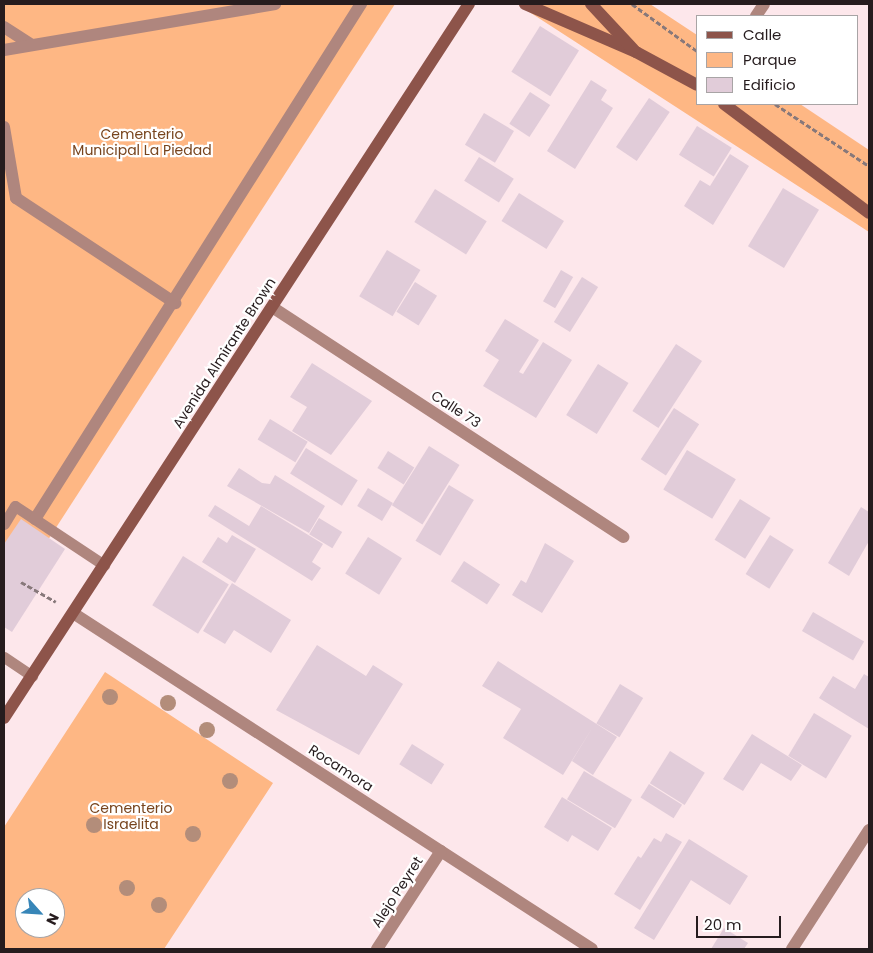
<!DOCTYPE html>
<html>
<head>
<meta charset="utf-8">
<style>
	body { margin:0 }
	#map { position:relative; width:873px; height:953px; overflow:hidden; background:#fde7eb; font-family:Poppins,sans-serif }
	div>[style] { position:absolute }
	.green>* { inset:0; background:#feb784 }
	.building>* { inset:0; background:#e1ccd9; transform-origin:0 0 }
	.path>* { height:3px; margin-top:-1.5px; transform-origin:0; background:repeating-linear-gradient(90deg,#87787a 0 5px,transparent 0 7.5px) }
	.lane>* { height:11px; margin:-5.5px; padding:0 5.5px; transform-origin:5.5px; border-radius:5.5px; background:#af867e }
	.street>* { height:12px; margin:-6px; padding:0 6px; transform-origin:6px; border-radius:6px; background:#af867e }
	.secondary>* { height:12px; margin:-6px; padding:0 6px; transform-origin:6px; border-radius:6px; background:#8d544a }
	.trees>* { width:16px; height:16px; margin:-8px; border-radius:50%; background:#b38d7a }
	span { translate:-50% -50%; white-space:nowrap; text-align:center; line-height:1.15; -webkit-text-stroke:4.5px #fff; paint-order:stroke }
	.park-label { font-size:14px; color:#77441d }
	.street-label { font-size:14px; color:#261c1e }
	.frame { position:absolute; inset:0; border:5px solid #261c1e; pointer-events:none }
	.legend { position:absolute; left:696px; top:15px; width:162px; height:90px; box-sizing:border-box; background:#fff; border:1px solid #a8a4a5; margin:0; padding:6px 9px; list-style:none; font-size:15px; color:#261c1e }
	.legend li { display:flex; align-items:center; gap:10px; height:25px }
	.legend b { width:25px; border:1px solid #a8a4a5 }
	.north { position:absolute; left:15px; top:888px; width:50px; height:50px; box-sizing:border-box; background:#fff; border:1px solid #a8a4a5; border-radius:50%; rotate:116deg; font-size:14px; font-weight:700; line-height:20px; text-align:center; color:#261c1e }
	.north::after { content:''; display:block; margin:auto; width:18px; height:22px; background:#3786b8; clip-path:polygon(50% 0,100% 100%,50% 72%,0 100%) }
	.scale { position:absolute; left:696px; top:916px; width:85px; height:22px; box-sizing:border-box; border:2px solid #261c1e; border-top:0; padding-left:6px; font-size:15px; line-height:18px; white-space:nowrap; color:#261c1e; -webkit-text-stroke:4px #fff; paint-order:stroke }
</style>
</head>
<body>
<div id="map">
	<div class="green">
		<i style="clip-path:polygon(4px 4px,395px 4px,4px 608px)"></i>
		<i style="clip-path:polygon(517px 4px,650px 4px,697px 35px,697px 104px,800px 104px,869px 150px,869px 232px)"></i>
		<i style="clip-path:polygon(evenodd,105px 672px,273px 783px,164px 949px,4px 949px,4px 827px,105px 672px,25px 898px,55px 898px,55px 928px,25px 928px,25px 898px)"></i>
	</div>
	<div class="building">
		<i style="left:540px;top:26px;width:46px;height:54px;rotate:32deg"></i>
		<i style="clip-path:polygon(591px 80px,607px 90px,601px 100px,613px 108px,575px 169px,547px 151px)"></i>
		<i style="left:530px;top:92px;width:24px;height:38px;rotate:33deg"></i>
		<i style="left:649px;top:98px;width:25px;height:59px;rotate:34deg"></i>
		<i style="left:484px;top:113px;width:35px;height:37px;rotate:31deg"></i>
		<i style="left:697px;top:126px;width:41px;height:34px;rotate:32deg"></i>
		<i style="clip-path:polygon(730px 154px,749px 166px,713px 225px,684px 206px,700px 180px,710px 186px)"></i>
		<i style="left:479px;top:157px;width:41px;height:28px;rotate:32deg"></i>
		<i style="left:783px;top:188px;width:42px;height:68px;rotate:31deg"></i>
		<i style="left:435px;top:189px;width:61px;height:39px;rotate:32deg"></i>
		<i style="left:519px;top:193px;width:53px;height:33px;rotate:32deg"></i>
		<i style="left:387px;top:250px;width:39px;height:54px;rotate:31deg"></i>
		<i style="left:561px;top:270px;width:14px;height:36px;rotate:30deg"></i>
		<i style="left:582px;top:277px;width:19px;height:53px;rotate:32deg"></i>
		<i style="left:415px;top:282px;width:26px;height:35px;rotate:32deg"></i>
		<i style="clip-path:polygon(505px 319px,539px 340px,519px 372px,523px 374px,543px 342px,572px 360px,536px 418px,483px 386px,499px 360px,485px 351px)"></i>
		<i style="left:676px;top:344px;width:31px;height:80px;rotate:33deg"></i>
		<i style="clip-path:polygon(312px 363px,372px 401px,331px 455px,292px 431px,307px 407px,290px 397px)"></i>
		<i style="left:598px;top:364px;width:36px;height:60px;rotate:32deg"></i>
		<i style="left:674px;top:408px;width:30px;height:61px;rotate:33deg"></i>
		<i style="left:270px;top:419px;width:44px;height:24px;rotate:31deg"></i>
		<i style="left:429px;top:446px;width:36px;height:70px;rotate:32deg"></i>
		<i style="left:306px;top:448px;width:61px;height:30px;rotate:32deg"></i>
		<i style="left:687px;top:450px;width:57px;height:46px;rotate:31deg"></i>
		<i style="left:388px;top:451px;width:31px;height:20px;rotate:32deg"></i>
		<i style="clip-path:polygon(239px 468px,262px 483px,270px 484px,275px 475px,325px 506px,309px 533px,227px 486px)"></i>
		<i style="left:449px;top:485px;width:29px;height:65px;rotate:31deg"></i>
		<i style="left:368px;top:488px;width:29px;height:21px;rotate:31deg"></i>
		<i style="left:740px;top:499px;width:36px;height:48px;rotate:32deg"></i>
		<i style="clip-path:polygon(215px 505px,249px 526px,261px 506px,323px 544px,312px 562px,321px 568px,312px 581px,208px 516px)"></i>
		<i style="clip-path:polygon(861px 507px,869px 512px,869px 541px,849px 576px,828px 563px)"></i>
		<i style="left:319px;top:518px;width:27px;height:19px;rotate:31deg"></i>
		<i style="clip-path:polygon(21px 519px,65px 549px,12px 632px,4px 627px,4px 544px)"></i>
		<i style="clip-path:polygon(232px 535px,256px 549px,235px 583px,202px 562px,218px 537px,227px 543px)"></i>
		<i style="left:770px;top:535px;width:28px;height:46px;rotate:32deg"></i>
		<i style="left:368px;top:537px;width:40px;height:43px;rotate:32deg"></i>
		<i style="clip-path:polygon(545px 543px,574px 561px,542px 613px,512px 595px,521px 580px,526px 583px)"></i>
		<i style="left:183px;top:556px;width:54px;height:58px;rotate:32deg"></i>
		<i style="left:464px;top:561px;width:43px;height:24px;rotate:33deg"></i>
		<i style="clip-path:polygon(232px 583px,291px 620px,271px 653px,234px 630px,225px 644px,203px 631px)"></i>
		<i style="left:813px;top:612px;width:59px;height:22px;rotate:30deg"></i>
		<i style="clip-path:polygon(317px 645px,366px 676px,373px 665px,403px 684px,359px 755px,276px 710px)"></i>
		<i style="clip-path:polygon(498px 661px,617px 737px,593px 775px,572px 761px,594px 725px,563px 775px,503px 738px,521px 709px,482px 686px)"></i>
		<i style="clip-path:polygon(864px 674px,869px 677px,869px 729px,819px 698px,833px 676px,855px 689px)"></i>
		<i style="left:620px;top:684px;width:27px;height:46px;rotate:31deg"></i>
		<i style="left:814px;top:713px;width:44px;height:50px;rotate:31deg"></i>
		<i style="clip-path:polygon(752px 734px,802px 765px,791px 781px,761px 763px,743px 791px,723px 779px)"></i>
		<i style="left:412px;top:744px;width:38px;height:24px;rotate:32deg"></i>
		<i style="left:670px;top:751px;width:41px;height:38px;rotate:32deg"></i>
		<i style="left:584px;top:771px;width:56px;height:33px;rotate:31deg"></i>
		<i style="left:649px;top:784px;width:39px;height:16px;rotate:32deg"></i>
		<i style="clip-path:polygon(562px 797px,612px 828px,598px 851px,572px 835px,568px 842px,544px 827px)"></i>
		<i style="clip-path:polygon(666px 833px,682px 842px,640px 910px,614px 894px,638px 856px,641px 858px,654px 838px,661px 842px)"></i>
		<i style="clip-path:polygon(689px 839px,748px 876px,730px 905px,691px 880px,654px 940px,634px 928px)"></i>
		<i style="clip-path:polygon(724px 928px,748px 943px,744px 949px,711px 949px)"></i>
	</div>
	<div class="path">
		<i style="left:632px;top:4px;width:80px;rotate:35.9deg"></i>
		<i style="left:775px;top:104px;width:113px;rotate:33.4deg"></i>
		<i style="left:21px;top:582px;width:40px;rotate:29.7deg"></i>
	</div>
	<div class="lane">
		<i style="left:4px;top:524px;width:21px;rotate:-59deg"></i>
		<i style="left:15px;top:506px;width:107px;rotate:33.5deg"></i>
		<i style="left:4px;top:657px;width:34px;rotate:34deg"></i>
	</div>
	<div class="street">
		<i style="left:756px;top:16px;width:14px;rotate:-56deg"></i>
		<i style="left:4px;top:27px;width:31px;rotate:33deg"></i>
		<i style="left:4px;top:50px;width:275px;rotate:-9.6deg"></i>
		<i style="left:4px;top:127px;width:72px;rotate:80.4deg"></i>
		<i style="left:16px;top:198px;width:191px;rotate:33.4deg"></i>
		<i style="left:272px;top:307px;width:420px;rotate:33.2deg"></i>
		<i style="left:35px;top:519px;width:610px;rotate:-57.67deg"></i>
		<i style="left:73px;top:613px;width:618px;rotate:32.92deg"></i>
		<i style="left:377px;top:949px;width:117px;rotate:-56.9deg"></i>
		<i style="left:792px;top:949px;width:142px;rotate:-57.1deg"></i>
	</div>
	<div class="secondary">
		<i style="left:525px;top:4px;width:121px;rotate:23.4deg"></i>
		<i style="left:636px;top:52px;width:69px;rotate:28.4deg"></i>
		<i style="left:591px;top:4px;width:62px;rotate:47deg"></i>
		<i style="left:724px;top:104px;width:181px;rotate:36.9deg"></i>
		<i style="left:4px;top:718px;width:852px;rotate:-56.93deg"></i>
	</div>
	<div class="trees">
		<i style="left:110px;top:697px"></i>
		<i style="left:168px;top:703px"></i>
		<i style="left:207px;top:730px"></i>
		<i style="left:230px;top:781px"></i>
		<i style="left:94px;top:825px"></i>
		<i style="left:193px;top:834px"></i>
		<i style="left:127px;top:888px"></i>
		<i style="left:159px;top:905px"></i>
	</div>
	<div class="park-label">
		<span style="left:142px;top:142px">Cementerio<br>Municipal La Piedad</span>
		<span style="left:131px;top:816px">Cementerio<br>Israelita</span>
	</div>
	<div class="street-label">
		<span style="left:224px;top:353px;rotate:-57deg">Avenida Almirante Brown</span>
		<span style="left:456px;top:409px;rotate:33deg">Calle 73</span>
		<span style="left:341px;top:768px;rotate:33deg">Rocamora</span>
		<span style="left:397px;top:892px;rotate:-57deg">Alejo Peyret</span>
	</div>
	<div class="frame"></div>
	<ul class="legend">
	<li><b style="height:6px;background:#8d544a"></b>Calle</li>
	<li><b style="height:14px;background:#feb784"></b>Parque</li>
	<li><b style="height:14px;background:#e1ccd9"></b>Edificio</li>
	</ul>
	<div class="north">N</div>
	<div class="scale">20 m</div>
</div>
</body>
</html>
